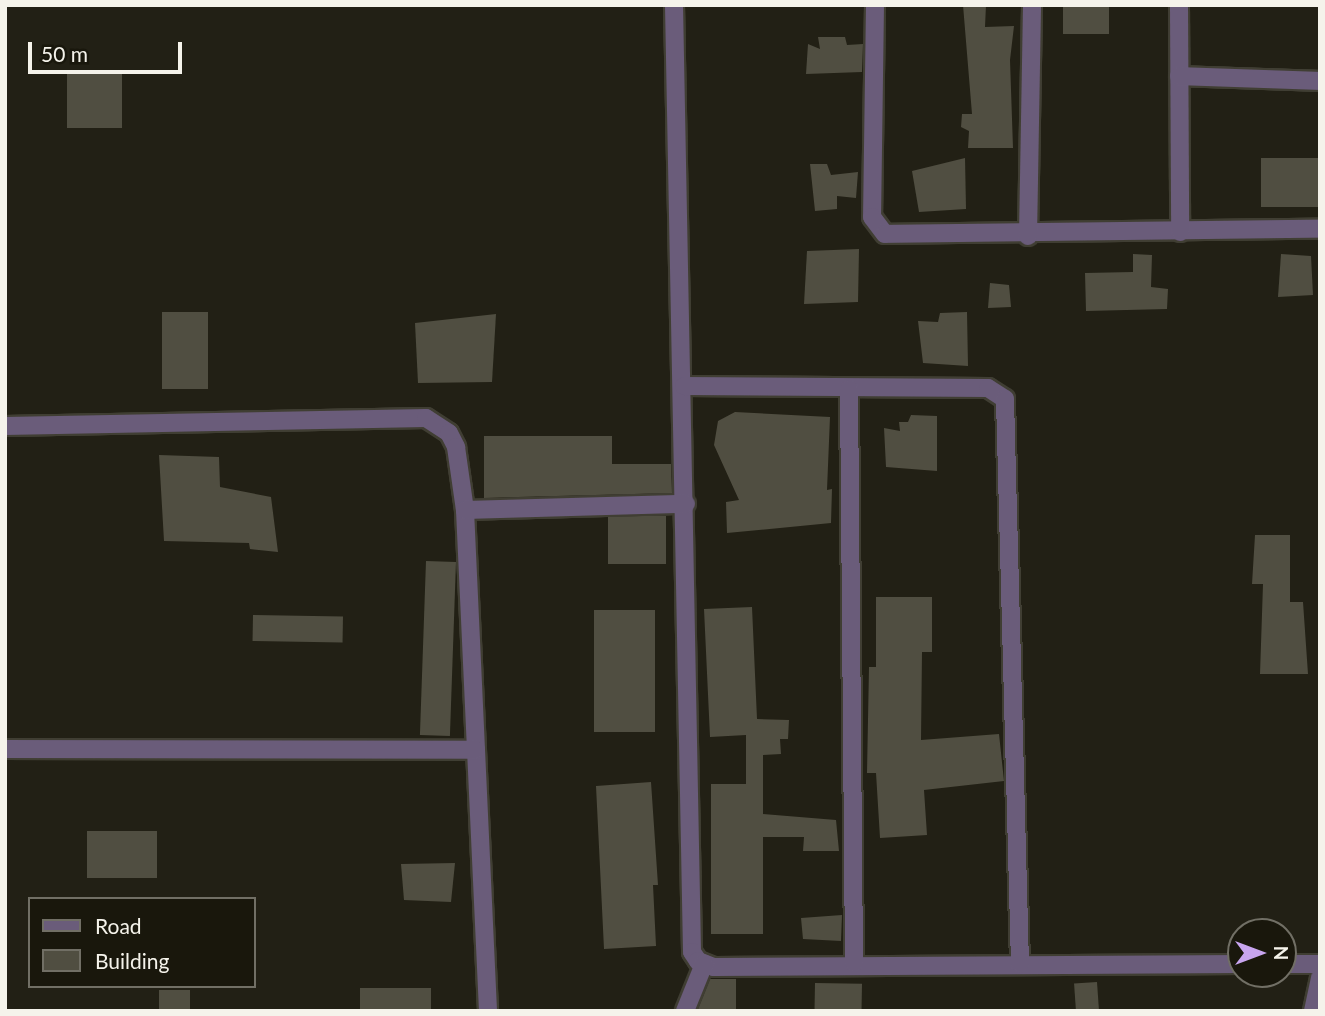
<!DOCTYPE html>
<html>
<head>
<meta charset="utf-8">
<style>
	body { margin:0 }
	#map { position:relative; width:1325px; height:1016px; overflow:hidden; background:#222015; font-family:Lato,sans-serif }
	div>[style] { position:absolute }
	.building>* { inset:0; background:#504e41; transform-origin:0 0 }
	.roads { filter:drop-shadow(2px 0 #403e33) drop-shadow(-2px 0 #403e33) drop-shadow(0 2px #403e33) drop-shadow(0 -2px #403e33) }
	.minor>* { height:18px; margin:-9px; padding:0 9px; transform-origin:9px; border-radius:9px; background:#6a5c7a }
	span { translate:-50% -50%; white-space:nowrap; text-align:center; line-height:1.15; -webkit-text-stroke:7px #19170c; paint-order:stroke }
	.frame { position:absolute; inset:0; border:7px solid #f5f3eb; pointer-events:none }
	.legend { position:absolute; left:28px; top:897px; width:228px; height:91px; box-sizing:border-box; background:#19170c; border:2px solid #716f65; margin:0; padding:9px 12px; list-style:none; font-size:21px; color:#f5f3eb }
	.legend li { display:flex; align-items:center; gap:14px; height:35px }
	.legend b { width:35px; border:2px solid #716f65 }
	.north { position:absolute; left:1227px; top:918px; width:70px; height:70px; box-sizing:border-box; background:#19170c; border:2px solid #716f65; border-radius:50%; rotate:90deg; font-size:19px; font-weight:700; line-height:28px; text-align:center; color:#f5f3eb }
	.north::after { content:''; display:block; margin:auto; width:24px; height:32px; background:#c8a5ef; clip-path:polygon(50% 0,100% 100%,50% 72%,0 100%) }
	.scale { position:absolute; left:28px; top:42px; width:154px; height:32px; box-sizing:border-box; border:4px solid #f5f3eb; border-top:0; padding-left:9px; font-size:21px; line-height:24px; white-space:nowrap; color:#f5f3eb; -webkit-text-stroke:5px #19170c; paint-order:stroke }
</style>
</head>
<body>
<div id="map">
	<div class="building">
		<i style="clip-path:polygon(963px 5px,986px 5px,985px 27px,1014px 26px,1010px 60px,1013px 148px,968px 148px,969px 131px,961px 127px,962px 114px,972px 114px)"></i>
		<i style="left:1063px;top:5px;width:46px;height:29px"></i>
		<i style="clip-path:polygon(818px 37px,845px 37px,847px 45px,863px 44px,862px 72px,806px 74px,808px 44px,820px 49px)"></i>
		<i style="left:67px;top:74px;width:55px;height:54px"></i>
		<i style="clip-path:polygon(965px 158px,966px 209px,919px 212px,912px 171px)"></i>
		<i style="left:1320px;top:158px;width:49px;height:59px;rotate:90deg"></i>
		<i style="clip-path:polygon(810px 164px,827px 164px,831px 175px,858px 172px,856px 198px,837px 196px,837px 209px,815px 211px)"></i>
		<i style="clip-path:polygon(859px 249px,858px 302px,804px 304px,807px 251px)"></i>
		<i style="clip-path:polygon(1133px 254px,1152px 255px,1151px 287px,1168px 289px,1167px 309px,1086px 311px,1085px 273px,1133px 272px)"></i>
		<i style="clip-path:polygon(1281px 254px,1311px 256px,1313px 295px,1278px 297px)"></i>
		<i style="clip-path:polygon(990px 283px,1009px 285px,1011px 307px,988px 308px)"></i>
		<i style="left:162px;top:312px;width:46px;height:77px"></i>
		<i style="clip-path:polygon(967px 312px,968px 366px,923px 363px,918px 321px,938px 322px,940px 313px)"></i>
		<i style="clip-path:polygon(496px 314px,492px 382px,418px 383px,415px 323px)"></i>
		<i style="clip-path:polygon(735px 412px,830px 417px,827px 490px,832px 489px,831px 523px,727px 533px,726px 502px,739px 500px,714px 445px,718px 421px)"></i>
		<i style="clip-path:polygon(911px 415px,937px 416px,937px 471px,886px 467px,884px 428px,900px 431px,899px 422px,908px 422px)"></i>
		<i style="clip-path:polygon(484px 436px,612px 436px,612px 464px,671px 464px,672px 493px,484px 498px)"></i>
		<i style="clip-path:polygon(159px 455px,219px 457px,220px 487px,271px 497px,278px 552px,250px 549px,249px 543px,164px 541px)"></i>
		<i style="left:666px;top:516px;width:48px;height:58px;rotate:90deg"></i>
		<i style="clip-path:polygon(1255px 535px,1290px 535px,1290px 602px,1303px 602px,1308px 674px,1260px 674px,1263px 584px,1252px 584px)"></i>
		<i style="left:426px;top:561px;width:30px;height:174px;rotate:2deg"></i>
		<i style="clip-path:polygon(876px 597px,932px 597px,932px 652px,922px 652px,921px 740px,999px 734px,1004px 781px,924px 790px,927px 835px,880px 838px,876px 773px,867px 773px,869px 667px,876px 667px)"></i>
		<i style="clip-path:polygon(752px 607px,757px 719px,789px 720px,788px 739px,780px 739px,781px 754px,763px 755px,763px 814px,836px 820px,839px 851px,803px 851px,804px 837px,763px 837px,763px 934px,711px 934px,711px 784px,746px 784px,746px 735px,710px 737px,704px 609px)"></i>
		<i style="left:594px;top:610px;width:61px;height:122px"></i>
		<i style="left:253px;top:615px;width:90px;height:26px;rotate:1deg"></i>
		<i style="clip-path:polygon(651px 782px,658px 885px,653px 885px,656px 946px,604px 949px,596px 786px)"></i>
		<i style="left:87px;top:831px;width:70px;height:47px"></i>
		<i style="clip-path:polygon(455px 863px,451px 902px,404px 900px,401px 864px)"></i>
		<i style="clip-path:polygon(842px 915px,841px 941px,803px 939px,801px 918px)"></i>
		<i style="clip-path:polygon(710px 979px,736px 979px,736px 1009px,698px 1009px)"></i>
		<i style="left:1097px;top:982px;width:29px;height:23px;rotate:86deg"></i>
		<i style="left:815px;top:983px;width:47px;height:28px;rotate:1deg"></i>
		<i style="left:360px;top:988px;width:71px;height:23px"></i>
		<i style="left:159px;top:990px;width:31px;height:21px"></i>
	</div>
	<div class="roads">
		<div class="minor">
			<i style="left:674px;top:5px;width:947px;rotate:88.91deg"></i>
			<i style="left:692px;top:952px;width:11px;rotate:56deg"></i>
			<i style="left:698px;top:961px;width:17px;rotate:21deg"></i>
			<i style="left:714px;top:967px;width:527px;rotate:-0.33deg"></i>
			<i style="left:875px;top:5px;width:212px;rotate:90.8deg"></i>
			<i style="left:872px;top:217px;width:21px;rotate:53deg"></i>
			<i style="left:885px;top:234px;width:435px;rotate:-0.7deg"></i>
			<i style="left:1179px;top:5px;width:227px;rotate:89.7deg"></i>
			<i style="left:1179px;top:76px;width:141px;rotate:2deg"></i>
			<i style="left:1028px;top:236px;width:231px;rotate:-89deg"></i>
			<i style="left:684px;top:386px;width:304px;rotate:0.4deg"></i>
			<i style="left:988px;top:388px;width:20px;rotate:33deg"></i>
			<i style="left:1005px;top:399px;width:565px;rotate:88.48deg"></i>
			<i style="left:849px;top:389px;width:574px;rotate:89.5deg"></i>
			<i style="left:5px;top:426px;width:421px;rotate:-1.1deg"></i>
			<i style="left:426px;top:418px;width:27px;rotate:33deg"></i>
			<i style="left:449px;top:433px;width:16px;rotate:63deg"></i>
			<i style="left:456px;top:447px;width:64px;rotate:81.9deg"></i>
			<i style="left:465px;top:510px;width:502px;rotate:87.37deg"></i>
			<i style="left:465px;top:510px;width:221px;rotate:-1.6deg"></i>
			<i style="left:5px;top:749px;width:471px;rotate:0.1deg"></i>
			<i style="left:1283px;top:964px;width:37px"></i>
			<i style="left:685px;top:1011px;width:51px;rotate:-68deg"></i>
			<i style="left:1313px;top:1011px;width:35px;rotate:-78deg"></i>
		</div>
	</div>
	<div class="frame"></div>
	<ul class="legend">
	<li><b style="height:9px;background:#6a5c7a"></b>Road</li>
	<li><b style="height:19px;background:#504e41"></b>Building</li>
	</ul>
	<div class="north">N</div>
	<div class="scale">50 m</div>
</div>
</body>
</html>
